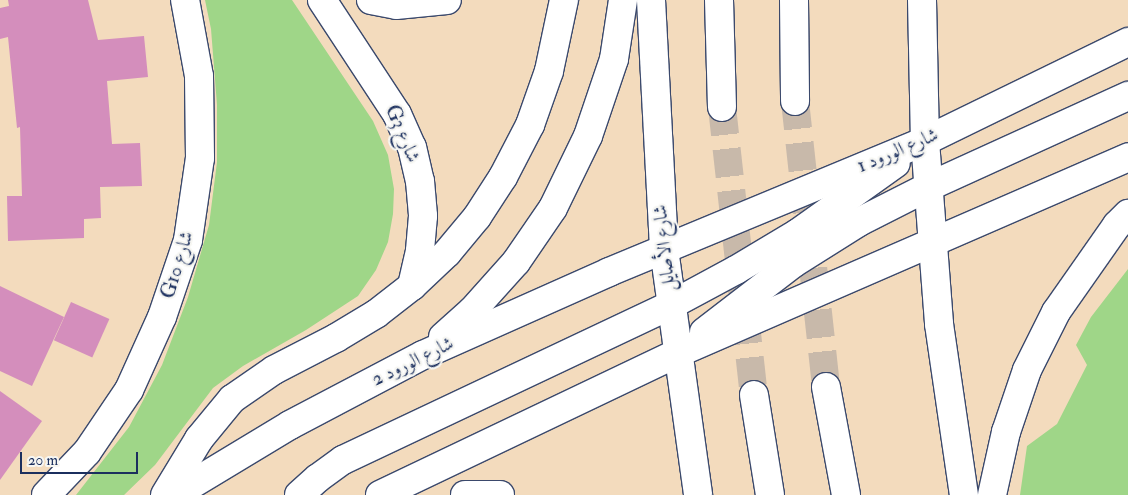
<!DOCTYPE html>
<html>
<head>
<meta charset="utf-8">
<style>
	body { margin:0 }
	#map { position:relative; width:1128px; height:495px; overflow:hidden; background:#f3dbbd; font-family:"IM FELL Double Pica",Amiri,serif }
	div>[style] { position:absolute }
	.green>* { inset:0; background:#9fd688 }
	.building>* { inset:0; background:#d48ebc; transform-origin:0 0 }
	.secondary-tunnel>* { height:28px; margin-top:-14px; transform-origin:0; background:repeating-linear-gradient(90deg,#c8b9aa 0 28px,transparent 0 42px) }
	.roads { filter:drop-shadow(1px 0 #3b496c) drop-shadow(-1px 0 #3b496c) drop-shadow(0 1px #3b496c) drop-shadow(0 -1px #3b496c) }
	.street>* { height:28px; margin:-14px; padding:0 14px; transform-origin:14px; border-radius:14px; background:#fff }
	.secondary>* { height:28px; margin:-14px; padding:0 14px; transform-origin:14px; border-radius:14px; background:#fff }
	span { translate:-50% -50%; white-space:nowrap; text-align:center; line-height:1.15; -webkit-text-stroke:4.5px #f6f6f2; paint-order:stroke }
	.street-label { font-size:19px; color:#1b2f5e }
	.scale { position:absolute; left:20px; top:452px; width:118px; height:22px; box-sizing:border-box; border:2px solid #1b2f5e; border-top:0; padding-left:6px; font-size:15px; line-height:18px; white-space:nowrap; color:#1b2f5e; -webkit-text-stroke:4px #f6f6f2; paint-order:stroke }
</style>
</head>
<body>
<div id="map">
	<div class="green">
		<i style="clip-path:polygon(205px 0,292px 0,373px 121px,388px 155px,394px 189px,393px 214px,388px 242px,376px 270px,358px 296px,306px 330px,243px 366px,213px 388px,155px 465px,124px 495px,76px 495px,129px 427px,162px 365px,188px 297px,209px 225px,217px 162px,217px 105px,211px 29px)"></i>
		<i style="clip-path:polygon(1128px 269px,1128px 495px,1020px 495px,1027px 446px,1057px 424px,1087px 365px,1076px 345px,1091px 317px)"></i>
	</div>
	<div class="building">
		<i style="clip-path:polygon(8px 0,88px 0,98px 40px,144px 36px,148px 77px,107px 81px,112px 144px,140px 143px,142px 186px,100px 187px,101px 218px,84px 219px,84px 238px,8px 241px,7px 196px,22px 196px,20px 127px,17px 128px,8px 37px,0 39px,0 8px,9px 6px)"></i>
		<i style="clip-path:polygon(0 286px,64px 317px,32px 386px,0 371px)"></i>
		<i style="left:71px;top:302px;width:42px;height:42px;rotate:24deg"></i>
		<i style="clip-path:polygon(0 391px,42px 421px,0 480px)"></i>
	</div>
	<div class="secondary-tunnel">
		<i style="left:795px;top:101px;width:288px;rotate:83.8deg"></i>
		<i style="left:722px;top:107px;width:290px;rotate:83.7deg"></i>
	</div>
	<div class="roads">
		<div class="street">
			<i style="left:46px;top:495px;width:59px;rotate:-46.4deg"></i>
			<i style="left:87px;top:452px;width:75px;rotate:-55.9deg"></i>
			<i style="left:129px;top:390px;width:80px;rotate:-65.7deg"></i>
			<i style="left:162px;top:317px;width:81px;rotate:-71.3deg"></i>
			<i style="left:188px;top:240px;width:83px;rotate:-81.7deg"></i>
			<i style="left:200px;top:158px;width:82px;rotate:-90.7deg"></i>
			<i style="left:199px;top:76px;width:77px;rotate:-100.4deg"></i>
		</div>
		<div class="secondary">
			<i style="left:322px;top:0;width:136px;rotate:56.7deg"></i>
			<i style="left:397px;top:114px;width:36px;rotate:66deg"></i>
			<i style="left:412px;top:147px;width:35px;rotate:77deg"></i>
			<i style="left:420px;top:181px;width:35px;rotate:85deg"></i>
			<i style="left:423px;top:216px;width:35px;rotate:95deg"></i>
			<i style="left:420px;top:251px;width:36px;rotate:103deg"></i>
			<i style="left:371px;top:0;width:25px;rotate:11deg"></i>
			<i style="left:396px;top:5px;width:51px;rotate:-5.6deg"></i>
			<i style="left:651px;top:0;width:249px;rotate:87deg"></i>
			<i style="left:664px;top:249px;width:248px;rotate:82.1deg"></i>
			<i style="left:719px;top:0;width:107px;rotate:88.4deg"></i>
			<i style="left:794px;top:0;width:101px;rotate:89.4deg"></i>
			<i style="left:922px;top:0;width:141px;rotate:88.8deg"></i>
			<i style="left:925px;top:141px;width:184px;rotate:85.6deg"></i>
			<i style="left:939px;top:324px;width:173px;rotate:81.7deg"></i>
			<i style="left:704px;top:332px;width:113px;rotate:-37.5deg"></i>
			<i style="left:794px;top:263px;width:77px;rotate:-32.2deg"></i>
			<i style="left:859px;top:222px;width:77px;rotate:-26.9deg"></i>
			<i style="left:928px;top:187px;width:220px;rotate:-24.5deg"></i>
			<i style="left:443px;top:337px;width:39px;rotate:-42deg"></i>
			<i style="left:472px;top:311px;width:66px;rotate:-48.1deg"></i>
			<i style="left:516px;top:262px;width:65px;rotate:-55.6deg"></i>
			<i style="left:553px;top:208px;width:80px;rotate:-64.1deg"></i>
			<i style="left:588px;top:136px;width:81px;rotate:-71.3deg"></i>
			<i style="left:614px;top:59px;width:60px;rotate:-81.3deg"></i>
			<i style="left:826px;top:387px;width:110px;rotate:79.5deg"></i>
			<i style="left:754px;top:395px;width:101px;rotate:80.9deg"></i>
			<i style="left:165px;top:495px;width:66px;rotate:-58.7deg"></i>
			<i style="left:199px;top:439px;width:52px;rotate:-50.5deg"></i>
			<i style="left:232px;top:399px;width:51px;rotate:-34.6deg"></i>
			<i style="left:274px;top:370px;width:70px;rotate:-27.3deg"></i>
			<i style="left:336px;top:338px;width:47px;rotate:-31deg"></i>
			<i style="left:376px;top:314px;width:46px;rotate:-37.9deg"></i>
			<i style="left:412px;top:286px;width:48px;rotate:-43.3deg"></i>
			<i style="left:447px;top:253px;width:47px;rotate:-50.2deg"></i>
			<i style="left:477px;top:217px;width:48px;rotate:-57deg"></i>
			<i style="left:503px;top:177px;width:59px;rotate:-62.6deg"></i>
			<i style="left:530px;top:125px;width:57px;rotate:-70.6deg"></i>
			<i style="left:549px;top:71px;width:73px;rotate:-78.1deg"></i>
			<i style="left:174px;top:495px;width:135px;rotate:-31.1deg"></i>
			<i style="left:290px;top:425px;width:150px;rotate:-27.8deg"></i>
			<i style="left:423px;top:355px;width:204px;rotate:-24deg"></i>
			<i style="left:609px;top:272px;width:342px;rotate:-22.5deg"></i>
			<i style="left:925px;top:141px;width:226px;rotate:-26deg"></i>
			<i style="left:299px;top:495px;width:25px;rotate:-42deg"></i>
			<i style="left:318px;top:478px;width:31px;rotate:-36deg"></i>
			<i style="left:343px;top:460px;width:363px;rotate:-25.3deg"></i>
			<i style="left:671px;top:305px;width:74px;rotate:-28.3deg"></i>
			<i style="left:736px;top:270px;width:72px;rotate:-30.8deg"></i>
			<i style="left:798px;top:233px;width:120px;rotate:-35.5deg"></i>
			<i style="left:380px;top:495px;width:330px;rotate:-25.5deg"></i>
			<i style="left:678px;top:353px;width:491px;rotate:-23.5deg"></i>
			<i style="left:465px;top:495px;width:35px"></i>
			<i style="left:992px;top:495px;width:65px;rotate:-77.5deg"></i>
			<i style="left:1006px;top:432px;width:65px;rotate:-71.3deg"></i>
			<i style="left:1027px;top:370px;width:65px;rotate:-63.4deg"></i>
			<i style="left:1056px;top:312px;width:106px;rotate:-55deg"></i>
			<i style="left:1117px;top:225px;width:16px;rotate:-45deg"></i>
		</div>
	</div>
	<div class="street-label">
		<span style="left:402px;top:134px;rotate:67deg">G3 شارع</span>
		<span style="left:898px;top:151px;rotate:-23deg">شارع الورود 1</span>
		<span style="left:665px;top:248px;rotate:-96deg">شارع الأصايل</span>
		<span style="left:178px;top:265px;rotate:-73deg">G10 شارع</span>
		<span style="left:413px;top:362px;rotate:-26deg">شارع الورود 2</span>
	</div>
	<div class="scale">20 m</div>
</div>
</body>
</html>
